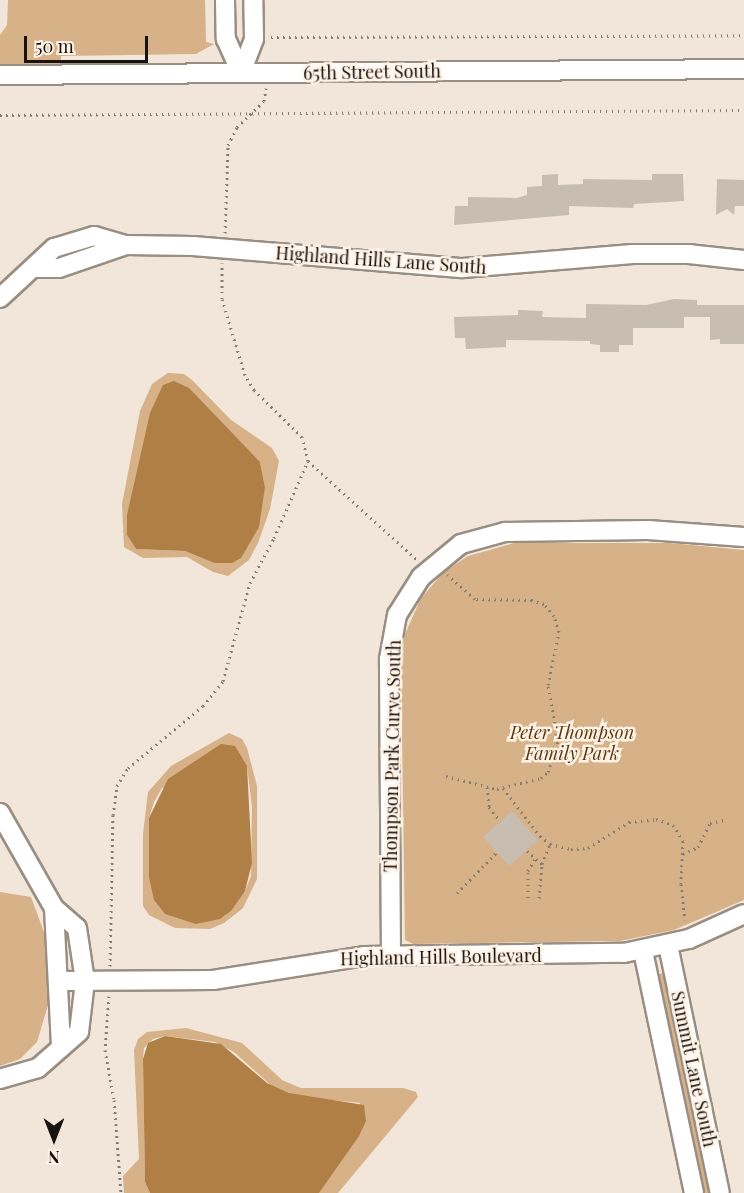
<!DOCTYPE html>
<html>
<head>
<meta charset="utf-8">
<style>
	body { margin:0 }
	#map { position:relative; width:744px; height:1193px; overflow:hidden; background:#f1e6d9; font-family:"Playfair Display",serif }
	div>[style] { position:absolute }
	.green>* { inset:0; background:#d7b187; transform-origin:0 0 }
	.water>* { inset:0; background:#b07f46 }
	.building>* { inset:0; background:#c8bdb1; transform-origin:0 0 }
	.path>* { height:3px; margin-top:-1.5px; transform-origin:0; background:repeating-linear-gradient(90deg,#837c73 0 1.5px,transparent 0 6px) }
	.roads { filter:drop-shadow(2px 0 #988e82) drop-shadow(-2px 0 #988e82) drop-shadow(0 2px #988e82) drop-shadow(0 -2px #988e82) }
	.minor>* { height:18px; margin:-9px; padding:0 9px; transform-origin:9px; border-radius:9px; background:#fff }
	span { translate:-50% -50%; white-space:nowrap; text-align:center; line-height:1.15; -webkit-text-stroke:5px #fff3e7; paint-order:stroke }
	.street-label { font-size:18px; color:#16120e }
	.park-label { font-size:18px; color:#5d3a0d; font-style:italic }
	.north { position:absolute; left:24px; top:1109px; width:60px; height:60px; -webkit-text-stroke:4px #fff3e7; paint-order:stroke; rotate:180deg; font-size:16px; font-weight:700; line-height:24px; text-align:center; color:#16120e }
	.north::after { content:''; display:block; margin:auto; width:21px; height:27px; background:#16120e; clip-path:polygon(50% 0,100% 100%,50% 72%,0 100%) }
	.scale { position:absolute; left:24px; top:36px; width:124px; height:27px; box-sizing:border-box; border:3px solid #16120e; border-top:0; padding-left:8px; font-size:18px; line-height:21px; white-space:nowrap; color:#16120e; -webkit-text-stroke:4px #fff3e7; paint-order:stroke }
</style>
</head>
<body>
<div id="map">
	<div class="green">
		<i style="clip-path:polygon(8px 0,205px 0,206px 42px,214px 44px,196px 54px,61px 56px,61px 65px,0 65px,0 35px,7px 25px)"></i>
		<i style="clip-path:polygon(evenodd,168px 373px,184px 374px,193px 381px,231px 420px,272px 448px,279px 461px,270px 509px,258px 543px,249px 560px,228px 576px,213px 572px,187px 557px,143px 558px,124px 547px,122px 504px,140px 411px,152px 384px,168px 373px,218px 420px,260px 462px,265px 487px,214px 563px,185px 551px,136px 549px,127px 535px,127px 515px,218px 420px)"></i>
		<i style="clip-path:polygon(514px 543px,670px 543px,744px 550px,744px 900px,674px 930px,620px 941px,413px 944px,405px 940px,401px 658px,405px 634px,421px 598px,444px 572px,468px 556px)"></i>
		<i style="clip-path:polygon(evenodd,229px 733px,242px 739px,247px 748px,257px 786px,257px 879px,243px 908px,224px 923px,210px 929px,175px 928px,149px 915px,143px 906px,143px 834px,148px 792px,171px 766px,229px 733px,247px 766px,252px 807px,251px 876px,245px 891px,225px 916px,196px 924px,149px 877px,149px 818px,154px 802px,162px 788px,247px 766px)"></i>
		<i style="clip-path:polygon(0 892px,31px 897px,48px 943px,51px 995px,37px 1042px,20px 1059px,0 1066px)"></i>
		<i style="left:665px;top:973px;width:225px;height:9px;rotate:78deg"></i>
		<i style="clip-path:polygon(186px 1028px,242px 1043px,282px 1080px,301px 1088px,403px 1088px,416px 1092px,418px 1097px,338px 1193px,319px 1193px,360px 1103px,302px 1097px,274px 1088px,234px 1052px,215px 1042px,165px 1036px,153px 1039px,144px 1048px,143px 1058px,145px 1182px,150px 1193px,124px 1193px,123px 1176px,139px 1159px,134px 1050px,138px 1039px,147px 1032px)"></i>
	</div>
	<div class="water">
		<i style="clip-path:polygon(174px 381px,189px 388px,260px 462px,265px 487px,259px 527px,241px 558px,232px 563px,214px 563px,185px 551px,136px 549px,127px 535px,127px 515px,150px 413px,163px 385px)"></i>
		<i style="clip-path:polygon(221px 744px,235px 746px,247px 766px,252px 863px,245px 891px,231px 911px,220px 919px,196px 924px,165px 914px,154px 900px,149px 877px,149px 818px,168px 779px)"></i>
		<i style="clip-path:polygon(165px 1036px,221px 1044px,267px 1083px,289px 1093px,364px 1105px,366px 1121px,359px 1136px,319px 1193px,150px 1193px,145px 1182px,143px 1059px,148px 1043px)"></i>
	</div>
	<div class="building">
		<i style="clip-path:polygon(558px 174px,558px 185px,583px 184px,583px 179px,652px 180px,652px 174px,683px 174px,684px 201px,634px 204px,633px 208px,569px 206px,569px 215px,454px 225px,455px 206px,468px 206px,468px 197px,517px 198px,527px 195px,527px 187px,542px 186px,542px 175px)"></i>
		<i style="clip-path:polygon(717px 179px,744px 180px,744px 206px,735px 206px,734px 215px,727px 209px,716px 215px)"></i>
		<i style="clip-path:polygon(674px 299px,697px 300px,697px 305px,744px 305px,744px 344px,720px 344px,720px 339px,710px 340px,710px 317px,684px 317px,684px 328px,633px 328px,633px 345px,619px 345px,619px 352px,600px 352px,600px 345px,590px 344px,590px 341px,506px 340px,506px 347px,466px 349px,465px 338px,455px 338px,454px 317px,518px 315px,518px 310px,543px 311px,542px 317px,586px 318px,586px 304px,646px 305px)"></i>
		<i style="left:512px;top:811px;width:39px;height:39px;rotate:48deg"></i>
	</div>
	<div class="path">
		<i style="left:271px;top:37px;width:473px;rotate:-0.2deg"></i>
		<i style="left:0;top:115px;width:744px;rotate:-0.39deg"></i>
		<i style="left:225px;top:233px;width:88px;rotate:-88deg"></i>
		<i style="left:228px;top:145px;width:20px;rotate:-63deg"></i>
		<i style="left:237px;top:127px;width:37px;rotate:-44deg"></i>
		<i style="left:264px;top:101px;width:13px;rotate:-81deg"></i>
		<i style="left:308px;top:461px;width:147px;rotate:42.2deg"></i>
		<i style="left:535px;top:750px;width:22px;rotate:3deg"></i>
		<i style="left:446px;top:776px;width:53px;rotate:14.3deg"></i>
		<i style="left:497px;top:789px;width:45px;rotate:-14deg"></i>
		<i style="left:541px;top:778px;width:9px;rotate:-41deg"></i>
		<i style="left:548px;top:772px;width:33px;rotate:-72deg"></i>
		<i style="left:558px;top:741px;width:57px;rotate:-100.1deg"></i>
		<i style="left:548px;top:685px;width:54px;rotate:-78.3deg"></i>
		<i style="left:559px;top:632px;width:17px;rotate:-107deg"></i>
		<i style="left:554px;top:616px;width:16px;rotate:-130deg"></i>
		<i style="left:544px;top:604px;width:13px;rotate:-162deg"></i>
		<i style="left:532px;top:600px;width:57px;rotate:-179deg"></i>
		<i style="left:475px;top:599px;width:37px;rotate:-139deg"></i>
		<i style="left:487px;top:787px;width:20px;rotate:84deg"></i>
		<i style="left:489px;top:807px;width:18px;rotate:52deg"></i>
		<i style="left:503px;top:788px;width:61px;rotate:52.4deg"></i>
		<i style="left:540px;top:836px;width:13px;rotate:39deg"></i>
		<i style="left:550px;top:844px;width:22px;rotate:13deg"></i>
		<i style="left:571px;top:849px;width:17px;rotate:-3deg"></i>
		<i style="left:588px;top:848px;width:49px;rotate:-32.4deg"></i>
		<i style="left:629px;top:822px;width:27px;rotate:-6deg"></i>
		<i style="left:656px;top:819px;width:18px;rotate:19deg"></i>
		<i style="left:673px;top:825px;width:19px;rotate:58deg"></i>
		<i style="left:683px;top:841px;width:43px;rotate:92.7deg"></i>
		<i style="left:681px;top:884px;width:36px;rotate:84deg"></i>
		<i style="left:527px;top:851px;width:20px;rotate:41deg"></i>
		<i style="left:683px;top:854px;width:17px;rotate:-25deg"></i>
		<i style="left:698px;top:847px;width:27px;rotate:-63deg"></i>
		<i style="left:710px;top:823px;width:14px;rotate:-12deg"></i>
		<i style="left:457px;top:893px;width:57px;rotate:-45.7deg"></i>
		<i style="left:528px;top:898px;width:27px;rotate:-90deg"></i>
		<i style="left:528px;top:871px;width:14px;rotate:-60deg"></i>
		<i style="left:539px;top:898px;width:34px;rotate:-85deg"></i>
		<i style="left:542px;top:864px;width:22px;rotate:-68deg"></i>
		<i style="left:110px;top:966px;width:151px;rotate:-88.9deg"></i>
		<i style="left:113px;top:815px;width:29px;rotate:-82deg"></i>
		<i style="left:117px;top:786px;width:21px;rotate:-59deg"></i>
		<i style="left:128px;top:768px;width:97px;rotate:-39.6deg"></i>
		<i style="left:203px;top:706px;width:32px;rotate:-51deg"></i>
		<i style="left:223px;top:681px;width:102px;rotate:-74.6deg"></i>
		<i style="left:250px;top:583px;width:51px;rotate:-61.9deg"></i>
		<i style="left:274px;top:538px;width:84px;rotate:-66.2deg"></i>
		<i style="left:308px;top:461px;width:25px;rotate:-104deg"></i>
		<i style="left:302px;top:437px;width:67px;rotate:-135.6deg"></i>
		<i style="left:254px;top:390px;width:17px;rotate:-121deg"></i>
		<i style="left:245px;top:375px;width:79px;rotate:-106.8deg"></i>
		<i style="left:222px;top:299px;width:36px;rotate:-90deg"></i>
		<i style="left:109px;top:996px;width:54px;rotate:94.2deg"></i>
		<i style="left:105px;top:1050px;width:51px;rotate:79.8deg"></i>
		<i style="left:114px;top:1100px;width:93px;rotate:85.7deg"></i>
	</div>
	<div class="roads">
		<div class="minor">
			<i style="left:225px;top:0;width:39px;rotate:89deg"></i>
			<i style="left:226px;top:39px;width:37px;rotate:66deg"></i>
			<i style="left:241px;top:73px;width:36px;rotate:-69deg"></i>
			<i style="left:254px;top:39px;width:39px;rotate:-91deg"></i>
			<i style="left:0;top:75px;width:744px;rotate:-0.46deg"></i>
			<i style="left:35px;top:268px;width:24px"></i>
			<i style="left:59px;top:268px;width:71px;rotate:-18.9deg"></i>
			<i style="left:0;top:298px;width:74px;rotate:-42.8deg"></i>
			<i style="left:54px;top:248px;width:42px;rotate:-16.7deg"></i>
			<i style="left:94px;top:236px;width:33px;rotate:16deg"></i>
			<i style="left:126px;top:245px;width:67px;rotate:0.9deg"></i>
			<i style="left:193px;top:246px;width:271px;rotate:4.7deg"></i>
			<i style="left:463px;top:268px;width:170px;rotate:-4.7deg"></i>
			<i style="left:632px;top:254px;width:57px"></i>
			<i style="left:689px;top:254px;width:55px;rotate:6.2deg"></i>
			<i style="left:0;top:813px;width:109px;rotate:60.4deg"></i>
			<i style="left:54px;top:908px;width:30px;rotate:41deg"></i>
			<i style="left:77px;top:928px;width:54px;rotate:81.4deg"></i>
			<i style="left:85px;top:981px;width:51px;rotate:96.7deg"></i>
			<i style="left:79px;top:1032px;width:55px;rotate:138.7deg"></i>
			<i style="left:38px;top:1068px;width:40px;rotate:164deg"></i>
			<i style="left:54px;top:908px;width:140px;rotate:87.1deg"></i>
			<i style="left:668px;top:945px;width:253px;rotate:78.2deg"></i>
			<i style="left:643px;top:951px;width:247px;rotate:78.1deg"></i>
			<i style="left:391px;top:956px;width:297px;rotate:-90.4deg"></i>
			<i style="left:389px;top:659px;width:45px;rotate:-79.7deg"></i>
			<i style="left:397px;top:615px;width:45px;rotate:-57.7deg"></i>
			<i style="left:421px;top:577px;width:52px;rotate:-39.5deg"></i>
			<i style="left:461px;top:544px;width:46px;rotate:-15.3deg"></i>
			<i style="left:505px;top:532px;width:143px;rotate:-0.8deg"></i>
			<i style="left:648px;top:530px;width:96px;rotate:4.2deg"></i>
			<i style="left:60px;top:981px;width:153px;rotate:-0.4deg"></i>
			<i style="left:213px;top:980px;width:153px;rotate:-9deg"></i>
			<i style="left:364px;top:956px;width:260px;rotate:-0.7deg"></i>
			<i style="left:624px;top:953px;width:66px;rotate:-12.2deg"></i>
			<i style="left:689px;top:939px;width:60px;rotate:-24.4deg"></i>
		</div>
	</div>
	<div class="street-label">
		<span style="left:372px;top:72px;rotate:-1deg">65th Street South</span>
		<span style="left:381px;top:260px;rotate:4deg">Highland Hills Lane South</span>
		<span style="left:392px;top:756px;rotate:-89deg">Thompson Park Curve South</span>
		<span style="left:441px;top:957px;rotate:-1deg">Highland Hills Boulevard</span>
		<span style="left:694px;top:1069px;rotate:78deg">Summit Lane South</span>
	</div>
	<div class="park-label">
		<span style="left:572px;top:743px">Peter Thompson<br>Family Park</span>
	</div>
	<div class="north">N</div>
	<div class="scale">50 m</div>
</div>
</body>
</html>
